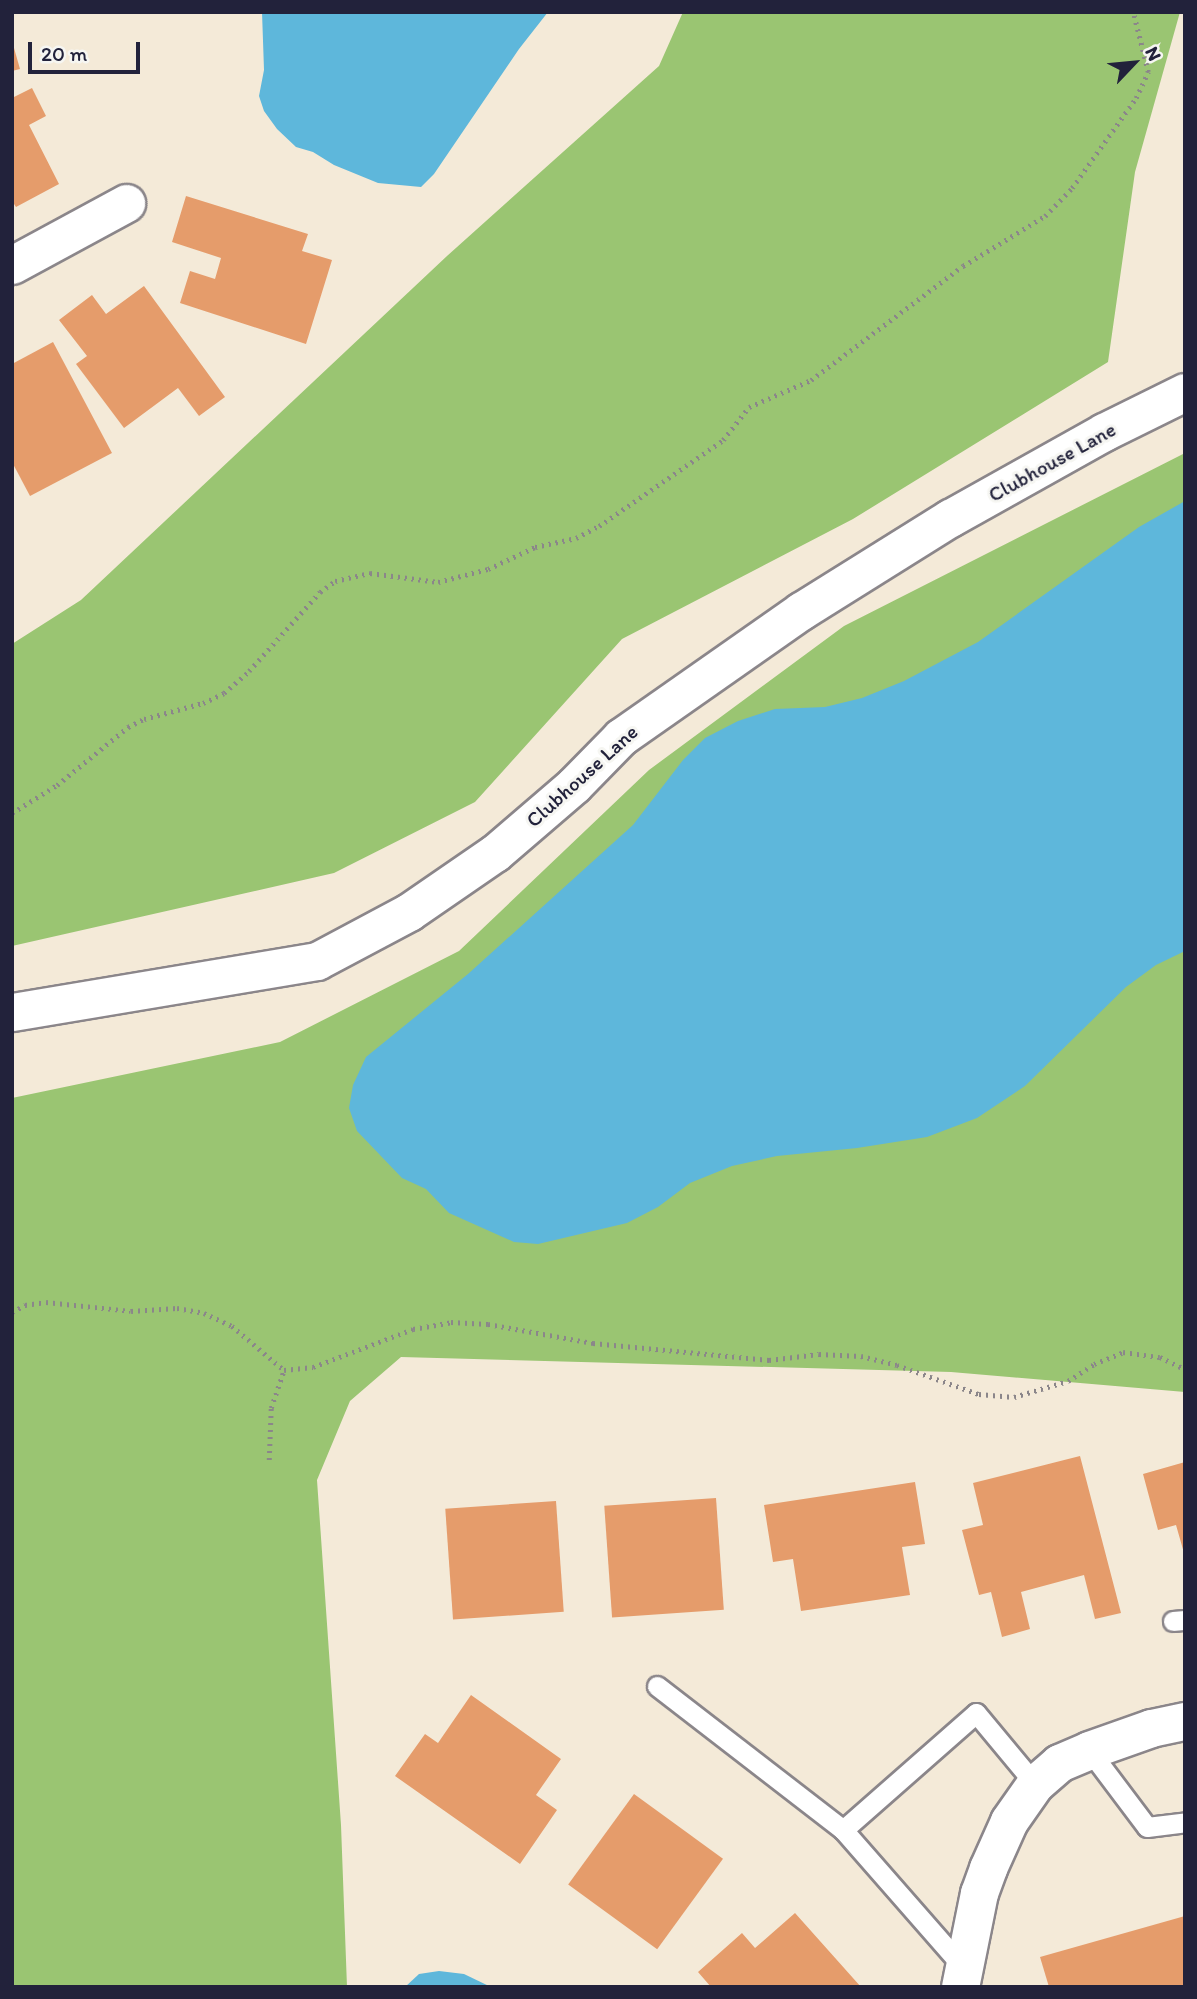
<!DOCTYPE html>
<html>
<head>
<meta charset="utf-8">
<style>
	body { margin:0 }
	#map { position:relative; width:1197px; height:1999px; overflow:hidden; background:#f4ead8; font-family:Itim,sans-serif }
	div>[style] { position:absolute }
	.green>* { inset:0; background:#9ac572 }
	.water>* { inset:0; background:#5eb7db }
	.building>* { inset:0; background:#e59c6b; transform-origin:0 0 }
	.path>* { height:4.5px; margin-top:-2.25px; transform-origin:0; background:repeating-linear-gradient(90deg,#8b868a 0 2px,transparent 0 7px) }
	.roads { filter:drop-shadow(2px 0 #8b868a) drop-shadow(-2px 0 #8b868a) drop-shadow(0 2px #8b868a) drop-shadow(0 -2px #8b868a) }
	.lane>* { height:19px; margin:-9.5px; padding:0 9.5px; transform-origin:9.5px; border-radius:9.5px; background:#fff }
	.street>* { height:37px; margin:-18.5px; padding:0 18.5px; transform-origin:18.5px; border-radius:18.5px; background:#fff }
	span { translate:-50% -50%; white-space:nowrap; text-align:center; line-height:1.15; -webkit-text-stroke:6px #f6f6f2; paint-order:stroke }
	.street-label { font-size:21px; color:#22223b }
	.frame { position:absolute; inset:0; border:14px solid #22223b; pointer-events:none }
	.north { position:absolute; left:1099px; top:28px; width:70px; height:70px; -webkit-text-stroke:5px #f6f6f2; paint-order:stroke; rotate:64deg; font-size:19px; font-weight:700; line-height:28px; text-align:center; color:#22223b }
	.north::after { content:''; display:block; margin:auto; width:24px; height:32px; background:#22223b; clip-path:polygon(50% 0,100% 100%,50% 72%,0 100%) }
	.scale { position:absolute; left:28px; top:42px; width:112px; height:32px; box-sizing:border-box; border:4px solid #22223b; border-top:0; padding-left:9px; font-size:21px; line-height:24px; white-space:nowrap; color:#22223b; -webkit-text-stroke:5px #f6f6f2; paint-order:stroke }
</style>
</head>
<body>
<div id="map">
	<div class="green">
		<i style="clip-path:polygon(683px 12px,1180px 12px,1135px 172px,1108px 362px,853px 519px,622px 639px,475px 802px,334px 873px,12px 946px,12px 644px,81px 600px,447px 256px,659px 66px)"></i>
		<i style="clip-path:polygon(1185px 453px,1185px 1392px,951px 1372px,401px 1357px,350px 1401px,317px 1480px,341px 1825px,347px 1987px,12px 1987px,12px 1098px,280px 1042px,459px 951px,649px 770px,844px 626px)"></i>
	</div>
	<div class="water">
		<i style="clip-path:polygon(262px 12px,548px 12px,519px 49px,434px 174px,421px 187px,378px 183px,334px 165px,313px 152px,296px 147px,277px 129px,264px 111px,259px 96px,264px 70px)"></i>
		<i style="clip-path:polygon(1185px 501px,1185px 951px,1156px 965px,1126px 987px,1025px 1086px,977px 1118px,927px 1137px,857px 1148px,777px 1156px,732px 1166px,690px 1183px,658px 1207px,627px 1223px,538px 1244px,514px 1242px,449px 1213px,426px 1189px,402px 1178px,357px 1131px,349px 1108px,353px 1085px,366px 1057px,468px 974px,633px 825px,683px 760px,705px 738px,738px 721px,775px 709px,825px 707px,862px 698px,904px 681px,978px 642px,1139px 527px)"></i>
		<i style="clip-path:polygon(439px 1971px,464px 1974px,491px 1987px,405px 1987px,419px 1974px)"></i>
	</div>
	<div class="building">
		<i style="clip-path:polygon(12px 41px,20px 69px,12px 71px)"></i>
		<i style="clip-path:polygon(32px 88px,46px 116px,29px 125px,59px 184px,16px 207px,12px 201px,12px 98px)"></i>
		<i style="clip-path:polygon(186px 196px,308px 234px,302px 251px,332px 260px,306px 344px,180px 303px,190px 271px,215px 279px,221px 258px,172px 242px)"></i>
		<i style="clip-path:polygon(144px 286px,225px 397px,199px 416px,178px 388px,124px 428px,76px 364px,87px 356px,59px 320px,92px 295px,106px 314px)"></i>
		<i style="clip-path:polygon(53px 342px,112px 453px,30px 496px,12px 462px,12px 364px)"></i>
		<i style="clip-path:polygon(1080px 1456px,1121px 1613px,1095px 1619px,1084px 1575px,1021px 1592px,1030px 1629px,1002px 1637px,991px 1592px,979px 1595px,962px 1530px,983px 1525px,973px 1483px)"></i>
		<i style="clip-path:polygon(1185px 1462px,1185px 1553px,1184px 1553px,1176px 1525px,1158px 1530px,1143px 1474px)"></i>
		<i style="clip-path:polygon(915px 1482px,925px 1544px,902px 1547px,910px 1595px,801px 1611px,793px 1559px,773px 1562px,764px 1505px)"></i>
		<i style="left:716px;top:1498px;width:112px;height:112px;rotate:86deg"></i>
		<i style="left:556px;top:1501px;width:111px;height:111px;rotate:86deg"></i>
		<i style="clip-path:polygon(471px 1695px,561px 1759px,536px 1795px,557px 1810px,520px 1864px,395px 1776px,425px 1734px,438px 1743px)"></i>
		<i style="left:634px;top:1794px;width:110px;height:112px;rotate:36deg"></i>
		<i style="clip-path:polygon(795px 1913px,861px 1987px,711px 1987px,698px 1972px,742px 1933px,755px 1948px)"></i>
		<i style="clip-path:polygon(1185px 1916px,1185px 1987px,1049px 1987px,1040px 1957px)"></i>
	</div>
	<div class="path">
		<i style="left:12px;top:813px;width:53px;rotate:-31.9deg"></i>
		<i style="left:57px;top:785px;width:92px;rotate:-39.2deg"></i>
		<i style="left:128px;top:727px;width:18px;rotate:-27deg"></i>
		<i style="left:144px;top:719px;width:61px;rotate:-15.2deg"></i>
		<i style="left:203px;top:703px;width:23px;rotate:-25deg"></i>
		<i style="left:224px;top:693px;width:33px;rotate:-41deg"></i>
		<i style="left:249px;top:671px;width:106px;rotate:-48.1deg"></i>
		<i style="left:320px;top:592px;width:19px;rotate:-36deg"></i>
		<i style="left:335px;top:581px;width:36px;rotate:-13deg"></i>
		<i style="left:370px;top:573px;width:69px;rotate:7.5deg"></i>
		<i style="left:438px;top:582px;width:52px;rotate:-14.6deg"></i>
		<i style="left:488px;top:569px;width:52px;rotate:-25.1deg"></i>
		<i style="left:535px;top:547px;width:42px;rotate:-12.4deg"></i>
		<i style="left:576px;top:538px;width:26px;rotate:-28deg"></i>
		<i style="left:599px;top:526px;width:151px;rotate:-34.7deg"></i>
		<i style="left:723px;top:440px;width:42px;rotate:-51.8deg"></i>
		<i style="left:749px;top:407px;width:68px;rotate:-23.5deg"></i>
		<i style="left:811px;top:380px;width:190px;rotate:-36.9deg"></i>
		<i style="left:963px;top:266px;width:96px;rotate:-31.4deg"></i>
		<i style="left:1045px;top:216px;width:39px;rotate:-46deg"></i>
		<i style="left:1072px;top:188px;width:110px;rotate:-54.6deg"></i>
		<i style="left:1136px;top:98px;width:29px;rotate:-65deg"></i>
		<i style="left:1148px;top:72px;width:62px;rotate:-104deg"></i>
		<i style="left:12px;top:1312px;width:15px;rotate:-28deg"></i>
		<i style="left:25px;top:1305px;width:21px;rotate:-8deg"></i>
		<i style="left:46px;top:1302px;width:85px;rotate:6deg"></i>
		<i style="left:131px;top:1311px;width:46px;rotate:-3.7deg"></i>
		<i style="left:177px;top:1308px;width:27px;rotate:10deg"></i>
		<i style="left:204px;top:1313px;width:31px;rotate:25deg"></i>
		<i style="left:232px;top:1326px;width:68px;rotate:40.2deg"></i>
		<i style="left:284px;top:1370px;width:29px;rotate:-6deg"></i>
		<i style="left:313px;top:1367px;width:107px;rotate:-20.8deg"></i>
		<i style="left:413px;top:1329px;width:39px;rotate:-10deg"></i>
		<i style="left:451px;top:1322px;width:37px;rotate:3deg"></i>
		<i style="left:488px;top:1324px;width:107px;rotate:10.3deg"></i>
		<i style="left:593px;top:1343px;width:177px;rotate:5.5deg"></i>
		<i style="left:769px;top:1360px;width:50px;rotate:-6.8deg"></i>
		<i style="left:819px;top:1354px;width:42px;rotate:2.7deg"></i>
		<i style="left:861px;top:1356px;width:37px;rotate:14deg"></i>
		<i style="left:897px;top:1365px;width:87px;rotate:19.5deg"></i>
		<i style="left:979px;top:1394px;width:35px;rotate:5deg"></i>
		<i style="left:1014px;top:1397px;width:56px;rotate:-16.5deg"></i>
		<i style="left:1068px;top:1381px;width:31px;rotate:-33deg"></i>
		<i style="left:1094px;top:1364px;width:31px;rotate:-22deg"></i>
		<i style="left:1123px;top:1352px;width:37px;rotate:8deg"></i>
		<i style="left:1160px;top:1357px;width:28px;rotate:26deg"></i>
		<i style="left:269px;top:1460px;width:52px;rotate:-87.8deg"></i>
		<i style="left:271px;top:1408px;width:40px;rotate:-71.1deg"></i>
	</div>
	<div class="roads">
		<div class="lane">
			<i style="left:1173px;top:1621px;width:12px;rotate:-5deg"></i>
			<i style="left:657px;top:1686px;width:235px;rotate:37.7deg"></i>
			<i style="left:1089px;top:1750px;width:96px;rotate:53deg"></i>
			<i style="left:1147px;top:1827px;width:38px;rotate:-7deg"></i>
			<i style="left:964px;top:1968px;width:184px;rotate:-131.2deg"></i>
			<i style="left:843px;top:1830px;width:177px;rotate:-41.3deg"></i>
			<i style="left:976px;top:1713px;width:92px;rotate:50.3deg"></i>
		</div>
		<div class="street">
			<i style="left:12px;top:265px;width:130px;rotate:-28.5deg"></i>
			<i style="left:12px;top:1012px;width:309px;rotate:-9.5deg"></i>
			<i style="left:317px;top:961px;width:104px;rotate:-28deg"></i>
			<i style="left:409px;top:912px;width:104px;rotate:-34.5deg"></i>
			<i style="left:495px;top:853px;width:104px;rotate:-40.7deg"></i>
			<i style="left:574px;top:785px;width:67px;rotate:-45.6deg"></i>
			<i style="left:621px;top:737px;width:220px;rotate:-35deg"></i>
			<i style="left:801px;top:611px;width:176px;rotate:-32deg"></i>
			<i style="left:950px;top:518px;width:176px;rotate:-29.2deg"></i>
			<i style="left:1104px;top:432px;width:90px;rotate:-26.3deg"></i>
			<i style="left:960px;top:1987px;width:96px;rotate:-78.6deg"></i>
			<i style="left:979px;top:1893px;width:27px;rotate:-70deg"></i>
			<i style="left:988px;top:1868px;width:51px;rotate:-65.9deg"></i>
			<i style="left:1009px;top:1821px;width:45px;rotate:-54.9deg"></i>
			<i style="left:1035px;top:1784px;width:32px;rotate:-41deg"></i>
			<i style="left:1059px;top:1763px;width:33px;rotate:-23deg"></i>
			<i style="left:1089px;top:1750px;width:66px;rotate:-19.5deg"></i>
			<i style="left:1151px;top:1728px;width:35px;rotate:-12deg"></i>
		</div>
	</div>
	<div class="street-label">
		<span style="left:1052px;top:462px;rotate:-29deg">Clubhouse Lane</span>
		<span style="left:582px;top:776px;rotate:-42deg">Clubhouse Lane</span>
	</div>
	<div class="frame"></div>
	<div class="north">N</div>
	<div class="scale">20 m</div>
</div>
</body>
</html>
